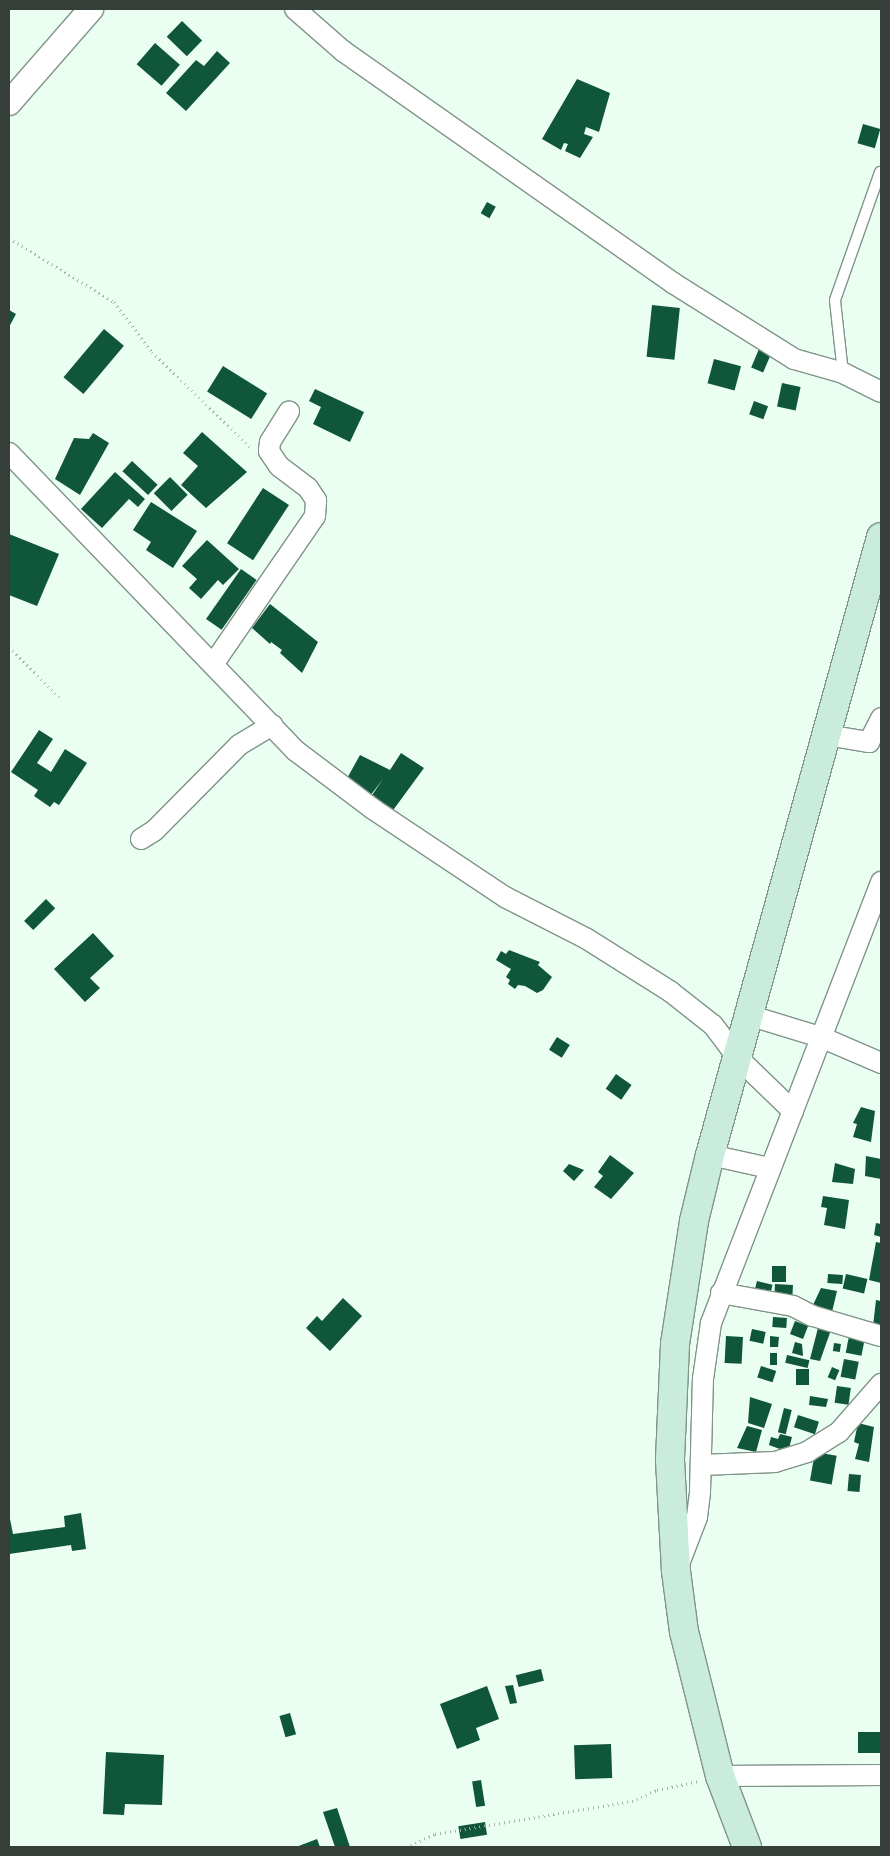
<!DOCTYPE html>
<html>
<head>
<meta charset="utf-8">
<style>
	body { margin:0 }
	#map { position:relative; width:890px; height:1856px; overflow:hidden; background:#eafef2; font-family:Barlow,sans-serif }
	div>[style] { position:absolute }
	.building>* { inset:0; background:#10563b; transform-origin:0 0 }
	.path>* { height:3px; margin-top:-1.5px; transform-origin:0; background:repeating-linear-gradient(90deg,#a3b2a9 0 1px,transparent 0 5px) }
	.roads { filter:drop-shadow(1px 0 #819489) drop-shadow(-1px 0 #819489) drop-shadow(0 1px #819489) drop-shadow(0 -1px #819489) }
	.service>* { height:10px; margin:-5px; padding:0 5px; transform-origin:5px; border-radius:5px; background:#fff }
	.minor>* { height:20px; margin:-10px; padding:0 10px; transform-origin:10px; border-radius:10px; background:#fff }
	.tertiary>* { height:24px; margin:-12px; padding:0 12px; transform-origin:12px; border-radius:12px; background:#fff }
	.secondary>* { height:28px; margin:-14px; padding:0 14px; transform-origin:14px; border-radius:14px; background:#caecdd }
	span { translate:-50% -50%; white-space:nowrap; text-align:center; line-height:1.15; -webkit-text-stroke:5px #fff; paint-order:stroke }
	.frame { position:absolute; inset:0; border:10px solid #363e39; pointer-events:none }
</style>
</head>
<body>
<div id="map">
	<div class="building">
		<i style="left:182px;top:21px;width:28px;height:22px;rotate:44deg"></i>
		<i style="left:155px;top:43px;width:33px;height:28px;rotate:41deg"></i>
		<i style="clip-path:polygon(217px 51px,230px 63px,186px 111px,166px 93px,196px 60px,204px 66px)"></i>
		<i style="clip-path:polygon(577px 79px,610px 93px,599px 132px,586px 127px,584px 134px,593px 137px,580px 158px,565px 151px,568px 144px,564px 143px,561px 150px,542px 139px)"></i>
		<i style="left:863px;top:124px;width:18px;height:20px;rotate:16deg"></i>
		<i style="left:487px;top:202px;width:10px;height:13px;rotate:29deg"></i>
		<i style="left:652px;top:305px;width:28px;height:52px;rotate:6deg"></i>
		<i style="clip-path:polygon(9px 310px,16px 314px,9px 327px)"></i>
		<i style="left:104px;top:329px;width:26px;height:63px;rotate:40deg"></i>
		<i style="left:759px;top:349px;width:13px;height:20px;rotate:23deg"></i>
		<i style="left:714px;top:359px;width:28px;height:25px;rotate:15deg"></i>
		<i style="left:223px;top:366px;width:52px;height:30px;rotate:32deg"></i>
		<i style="left:782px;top:383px;width:19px;height:24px;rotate:12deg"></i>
		<i style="clip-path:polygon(315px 389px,364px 412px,350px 442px,313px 424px,321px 407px,309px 401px)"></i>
		<i style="left:754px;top:401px;width:15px;height:14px;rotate:20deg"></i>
		<i style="clip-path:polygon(202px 432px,247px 472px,206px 508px,181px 485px,198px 466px,183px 453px)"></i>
		<i style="clip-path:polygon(93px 433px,109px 443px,80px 495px,55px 479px,74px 438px,89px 439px)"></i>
		<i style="left:132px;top:461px;width:35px;height:14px;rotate:43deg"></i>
		<i style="clip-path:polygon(115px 472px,145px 499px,138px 507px,129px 499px,102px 528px,81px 509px)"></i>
		<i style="left:170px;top:477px;width:25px;height:23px;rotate:45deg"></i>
		<i style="left:263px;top:488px;width:31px;height:66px;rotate:33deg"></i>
		<i style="clip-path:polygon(151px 502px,197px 531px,173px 568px,146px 550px,151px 542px,133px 530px)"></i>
		<i style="clip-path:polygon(9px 534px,59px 554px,37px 606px,9px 595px)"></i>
		<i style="clip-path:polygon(207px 540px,239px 569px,223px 585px,218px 580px,201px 599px,189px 588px,197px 579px,182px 566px)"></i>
		<i style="left:241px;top:569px;width:19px;height:61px;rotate:35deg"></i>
		<i style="clip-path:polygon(270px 604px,318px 642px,302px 673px,280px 653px,282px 650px,271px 642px,270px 644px,252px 628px)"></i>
		<i style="clip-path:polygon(39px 730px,53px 739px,37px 763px,51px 772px,65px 749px,87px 763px,59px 805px,54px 802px,50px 807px,34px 796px,38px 790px,11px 772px)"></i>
		<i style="clip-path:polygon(401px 753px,424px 768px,391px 813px,368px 801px,383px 779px,370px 796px,345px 782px,360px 755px,390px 770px)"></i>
		<i style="left:46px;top:899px;width:13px;height:31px;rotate:45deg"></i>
		<i style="clip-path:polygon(93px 933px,114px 956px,90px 978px,100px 988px,85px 1002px,54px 969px)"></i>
		<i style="clip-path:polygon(509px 950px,540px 962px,538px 965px,552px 977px,543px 990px,537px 993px,525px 986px,518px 985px,515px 989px,508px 984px,510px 980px,506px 977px,511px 969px,496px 960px,501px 951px,506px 954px)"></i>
		<i style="left:557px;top:1037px;width:15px;height:15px;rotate:32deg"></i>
		<i style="left:616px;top:1074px;width:19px;height:18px;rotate:35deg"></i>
		<i style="clip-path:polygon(861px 1107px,875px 1111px,871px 1142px,853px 1137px,857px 1124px,853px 1123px)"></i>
		<i style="clip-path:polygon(610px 1155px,634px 1173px,611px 1199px,594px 1187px,603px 1176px,598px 1172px)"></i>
		<i style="clip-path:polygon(866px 1156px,881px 1159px,881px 1179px,865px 1176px)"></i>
		<i style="clip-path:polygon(835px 1163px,855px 1169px,853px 1184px,832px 1182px)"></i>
		<i style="clip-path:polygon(569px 1164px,584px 1170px,574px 1181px,563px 1171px)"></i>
		<i style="clip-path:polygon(823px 1196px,849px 1200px,845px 1229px,824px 1225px,827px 1208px,821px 1207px)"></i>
		<i style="clip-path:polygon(876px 1223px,881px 1224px,881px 1237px,874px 1235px)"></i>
		<i style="clip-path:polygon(876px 1242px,881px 1243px,881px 1283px,869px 1280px)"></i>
		<i style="left:772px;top:1266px;width:14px;height:16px"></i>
		<i style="left:828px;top:1274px;width:15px;height:9px;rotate:4deg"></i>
		<i style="left:846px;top:1274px;width:22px;height:15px;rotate:13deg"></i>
		<i style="left:757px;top:1281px;width:16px;height:14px;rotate:14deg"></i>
		<i style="left:775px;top:1284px;width:18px;height:17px;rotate:3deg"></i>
		<i style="clip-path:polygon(821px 1288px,837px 1291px,832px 1312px,812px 1307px)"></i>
		<i style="clip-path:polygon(343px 1298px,362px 1316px,330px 1351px,306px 1328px,317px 1316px,322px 1321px)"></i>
		<i style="clip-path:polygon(876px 1300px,881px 1301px,881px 1327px,873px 1326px)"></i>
		<i style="left:773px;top:1317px;width:14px;height:10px;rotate:4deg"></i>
		<i style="left:795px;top:1321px;width:14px;height:14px;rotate:21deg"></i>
		<i style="clip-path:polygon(819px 1324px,832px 1327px,820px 1361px,810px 1359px)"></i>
		<i style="left:752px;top:1329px;width:14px;height:12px;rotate:12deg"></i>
		<i style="left:726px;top:1336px;width:17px;height:27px;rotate:3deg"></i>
		<i style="clip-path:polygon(770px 1336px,779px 1337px,778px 1347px,770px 1347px)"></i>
		<i style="left:849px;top:1336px;width:16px;height:17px;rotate:11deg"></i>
		<i style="clip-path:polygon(795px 1342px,802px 1344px,803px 1356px,792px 1353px)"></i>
		<i style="left:834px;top:1343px;width:7px;height:8px;rotate:8deg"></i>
		<i style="left:770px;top:1353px;width:7px;height:12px"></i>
		<i style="left:787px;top:1355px;width:23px;height:8px;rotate:13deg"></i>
		<i style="left:844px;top:1359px;width:15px;height:18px;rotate:11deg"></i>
		<i style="left:761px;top:1366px;width:16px;height:12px;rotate:18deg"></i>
		<i style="left:832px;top:1367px;width:8px;height:11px;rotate:23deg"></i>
		<i style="left:796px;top:1369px;width:13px;height:16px"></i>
		<i style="left:837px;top:1386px;width:14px;height:17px;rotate:8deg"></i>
		<i style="clip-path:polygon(810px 1396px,828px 1399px,826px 1407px,809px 1405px)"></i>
		<i style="clip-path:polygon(750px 1397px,772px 1404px,764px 1428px,748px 1423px)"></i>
		<i style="left:784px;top:1408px;width:8px;height:25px;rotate:14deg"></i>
		<i style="left:798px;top:1415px;width:22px;height:13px;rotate:18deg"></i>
		<i style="clip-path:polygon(858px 1423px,874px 1427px,869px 1462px,855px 1459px,859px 1444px,854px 1442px)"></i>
		<i style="clip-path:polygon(747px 1426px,762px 1430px,756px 1452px,737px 1448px)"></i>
		<i style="clip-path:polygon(780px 1434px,792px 1437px,788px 1452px,769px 1445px,771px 1437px,778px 1439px)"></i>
		<i style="left:815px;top:1452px;width:22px;height:29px;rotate:10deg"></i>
		<i style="left:849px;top:1474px;width:12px;height:17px;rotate:5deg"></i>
		<i style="clip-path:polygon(81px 1513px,86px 1549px,72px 1551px,71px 1545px,9px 1554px,9px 1514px,13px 1534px,65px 1527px,64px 1516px)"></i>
		<i style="left:541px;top:1669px;width:12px;height:26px;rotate:76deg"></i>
		<i style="clip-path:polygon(513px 1685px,517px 1703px,510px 1704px,505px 1686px)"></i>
		<i style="clip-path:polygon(487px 1686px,499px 1719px,476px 1728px,480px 1740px,457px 1749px,440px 1704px)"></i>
		<i style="left:290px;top:1713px;width:22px;height:11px;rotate:74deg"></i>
		<i style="left:858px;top:1732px;width:23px;height:21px"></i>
		<i style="left:611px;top:1744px;width:34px;height:37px;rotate:88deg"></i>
		<i style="clip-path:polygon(106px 1752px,164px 1755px,162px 1805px,125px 1804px,124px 1815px,103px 1814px)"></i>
		<i style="left:481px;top:1780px;width:26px;height:9px;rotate:81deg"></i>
		<i style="clip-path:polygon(337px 1808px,350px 1847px,335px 1847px,323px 1812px)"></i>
		<i style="left:485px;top:1822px;width:13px;height:27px;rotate:81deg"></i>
		<i style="clip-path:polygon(317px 1839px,320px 1847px,296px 1847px)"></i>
	</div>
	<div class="path">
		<i style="left:9px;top:238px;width:123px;rotate:31.4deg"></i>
		<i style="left:114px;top:302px;width:63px;rotate:52.8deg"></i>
		<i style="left:152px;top:352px;width:138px;rotate:44.1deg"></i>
		<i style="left:9px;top:647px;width:75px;rotate:45deg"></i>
		<i style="left:406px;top:1847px;width:32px;rotate:-24deg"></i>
		<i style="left:435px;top:1834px;width:200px;rotate:-9.5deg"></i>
		<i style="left:632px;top:1801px;width:27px;rotate:-24deg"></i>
		<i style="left:657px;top:1790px;width:43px;rotate:-12.1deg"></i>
	</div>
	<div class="roads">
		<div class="service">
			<i style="left:843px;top:373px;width:73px;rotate:-96.3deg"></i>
			<i style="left:835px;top:300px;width:136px;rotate:-70.6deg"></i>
		</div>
		<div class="minor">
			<i style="left:295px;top:9px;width:64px;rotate:41.2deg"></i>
			<i style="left:343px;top:51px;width:403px;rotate:35.1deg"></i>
			<i style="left:673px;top:283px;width:143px;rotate:32.1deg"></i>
			<i style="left:794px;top:359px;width:51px;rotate:15.9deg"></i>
			<i style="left:843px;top:373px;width:42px;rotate:26.6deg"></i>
			<i style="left:9px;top:453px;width:414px;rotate:46.1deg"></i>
			<i style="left:296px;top:751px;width:96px;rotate:37deg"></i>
			<i style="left:373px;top:809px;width:159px;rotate:33.7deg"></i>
			<i style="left:505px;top:897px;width:92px;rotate:27.1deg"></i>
			<i style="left:587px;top:939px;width:99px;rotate:32.2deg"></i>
			<i style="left:671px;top:992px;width:53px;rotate:38.2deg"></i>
			<i style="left:713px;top:1025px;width:40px;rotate:53deg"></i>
			<i style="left:737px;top:1057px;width:78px;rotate:44deg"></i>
			<i style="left:214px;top:663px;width:178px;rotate:-55.5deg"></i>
			<i style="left:315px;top:516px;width:16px;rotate:-86deg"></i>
			<i style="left:316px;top:500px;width:14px;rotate:-124deg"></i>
			<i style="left:308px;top:488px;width:36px;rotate:-143deg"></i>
			<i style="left:279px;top:466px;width:18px;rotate:-124deg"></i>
			<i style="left:269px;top:451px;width:9px;rotate:-84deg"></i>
			<i style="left:270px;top:442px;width:36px;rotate:-58deg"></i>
			<i style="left:826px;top:735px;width:44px;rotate:9.2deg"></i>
			<i style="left:869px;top:742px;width:27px;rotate:-63deg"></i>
			<i style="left:141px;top:839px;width:15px;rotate:-32deg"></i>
			<i style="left:154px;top:831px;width:121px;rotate:-45.3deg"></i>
			<i style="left:239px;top:745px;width:39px;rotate:-31deg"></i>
			<i style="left:748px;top:1015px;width:78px;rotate:17deg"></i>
			<i style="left:823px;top:1038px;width:63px;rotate:23.3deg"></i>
			<i style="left:710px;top:1155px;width:60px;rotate:12.4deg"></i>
			<i style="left:721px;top:1293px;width:73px;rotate:10.2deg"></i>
			<i style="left:793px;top:1306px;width:22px;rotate:27deg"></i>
			<i style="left:813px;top:1316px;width:71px;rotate:16.4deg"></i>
			<i style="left:702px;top:1465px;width:73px;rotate:-2.4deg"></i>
			<i style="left:775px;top:1462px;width:34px;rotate:-17deg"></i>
			<i style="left:807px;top:1452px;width:38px;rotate:-32deg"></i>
			<i style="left:839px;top:1432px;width:64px;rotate:-48.8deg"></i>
			<i style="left:679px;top:1564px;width:50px;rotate:-69deg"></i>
			<i style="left:697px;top:1517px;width:26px;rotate:-83deg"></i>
			<i style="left:700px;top:1491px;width:112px;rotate:-88.5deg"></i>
			<i style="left:703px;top:1379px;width:57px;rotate:-81.9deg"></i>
			<i style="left:711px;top:1323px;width:473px;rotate:-68.9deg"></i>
			<i style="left:720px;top:1776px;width:161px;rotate:-0.4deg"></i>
		</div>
		<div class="tertiary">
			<i style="left:9px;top:103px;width:125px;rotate:-48.9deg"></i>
		</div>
		<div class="secondary">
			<i style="left:747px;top:1847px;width:76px;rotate:-110.8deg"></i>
			<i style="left:720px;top:1776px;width:148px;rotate:-104deg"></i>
			<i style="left:684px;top:1632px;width:62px;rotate:-97.5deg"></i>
			<i style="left:676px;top:1571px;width:112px;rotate:-93.1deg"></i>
			<i style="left:670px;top:1459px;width:115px;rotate:-87.5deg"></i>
			<i style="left:675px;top:1344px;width:124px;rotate:-81.2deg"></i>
			<i style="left:694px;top:1221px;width:68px;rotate:-76.4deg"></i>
			<i style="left:710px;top:1155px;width:641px;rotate:-74.53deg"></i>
		</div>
	</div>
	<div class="frame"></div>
</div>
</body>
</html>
